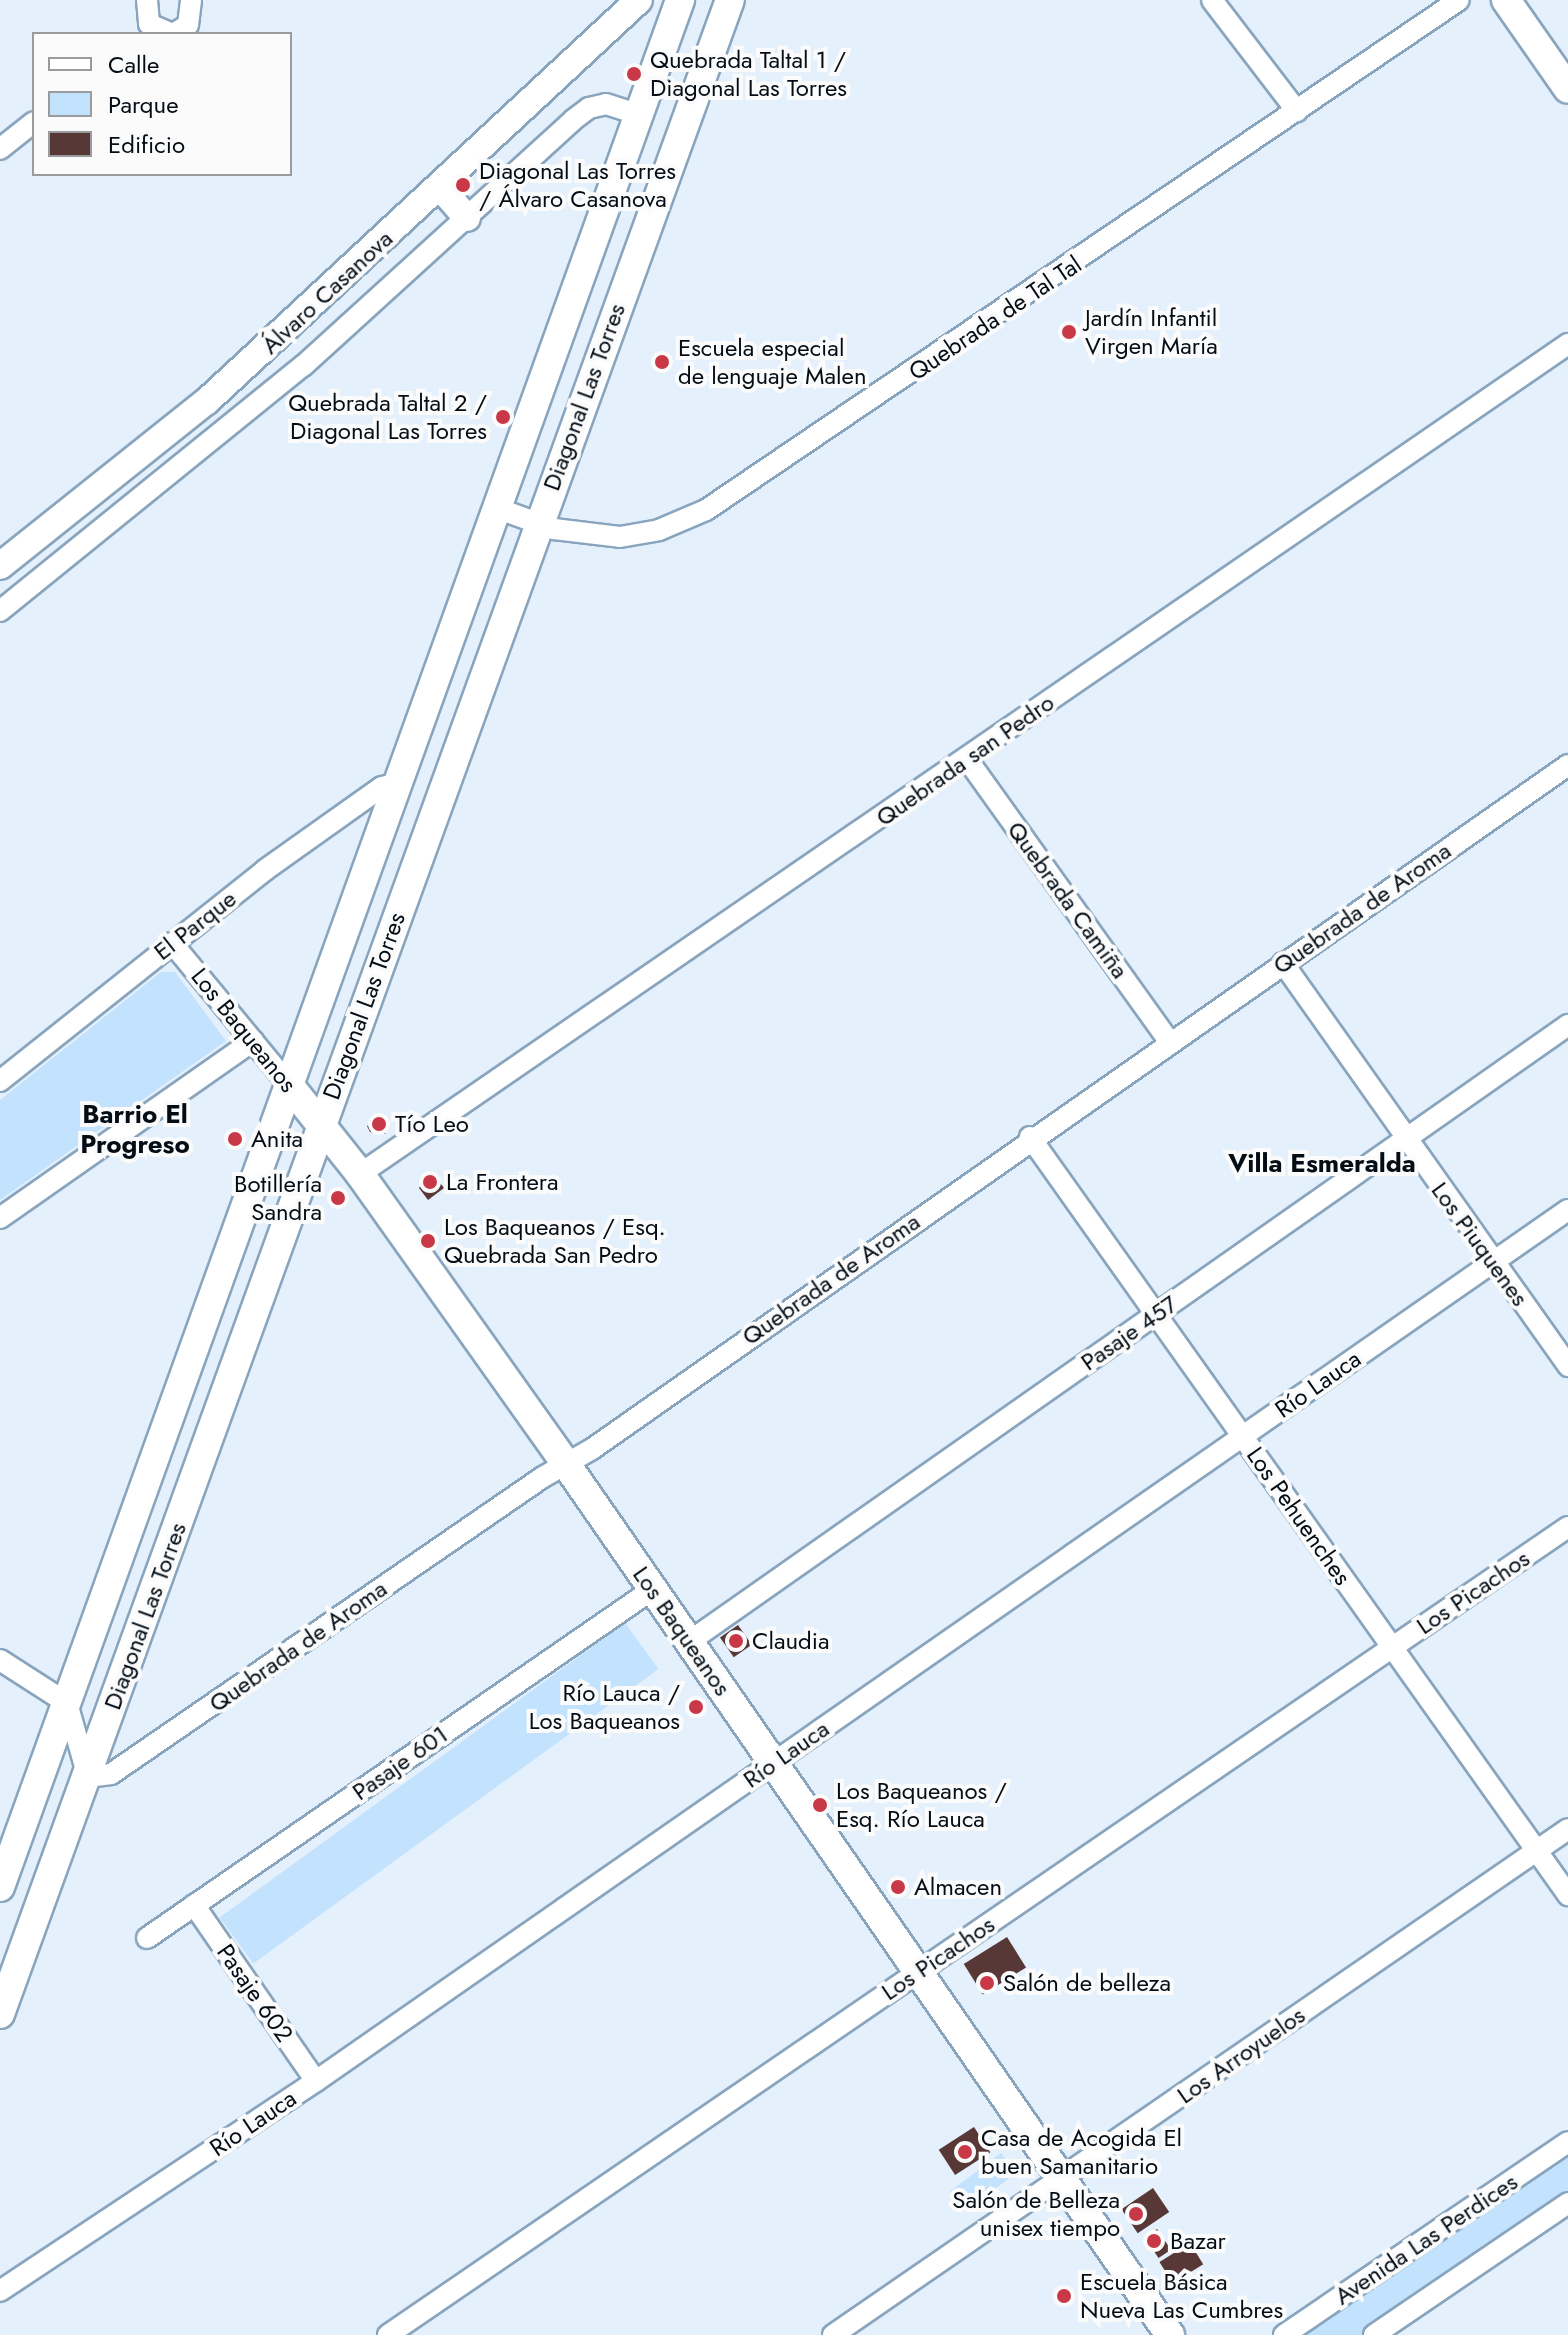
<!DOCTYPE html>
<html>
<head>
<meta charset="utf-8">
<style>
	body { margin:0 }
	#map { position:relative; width:1568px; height:2335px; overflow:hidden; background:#e4f0fb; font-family:Jost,sans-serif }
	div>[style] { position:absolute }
	.green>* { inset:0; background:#c3e2fd; transform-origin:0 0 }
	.building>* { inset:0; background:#583737; transform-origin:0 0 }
	.roads { filter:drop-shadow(2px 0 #89a5be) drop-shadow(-2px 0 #89a5be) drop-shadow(0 2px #89a5be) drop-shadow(0 -2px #89a5be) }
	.minor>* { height:20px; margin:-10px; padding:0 10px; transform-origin:10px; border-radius:10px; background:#fff }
	.tertiary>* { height:26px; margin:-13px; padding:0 13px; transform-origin:13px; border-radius:13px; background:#fff }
	.secondary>* { height:28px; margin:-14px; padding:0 14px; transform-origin:14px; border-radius:14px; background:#fff }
	.dots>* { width:22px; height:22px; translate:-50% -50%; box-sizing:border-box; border:4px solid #fbfbfb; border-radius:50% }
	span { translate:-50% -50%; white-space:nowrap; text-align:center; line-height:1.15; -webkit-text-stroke:8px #fbfbfb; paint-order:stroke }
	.poi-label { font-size:24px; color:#040d16 }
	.left { translate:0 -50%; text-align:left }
	.right { translate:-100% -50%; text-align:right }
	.street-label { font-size:24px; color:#040d16 }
	.neighbourhood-label { font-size:26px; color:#040d16; font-weight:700 }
	.legend { position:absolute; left:32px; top:32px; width:260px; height:144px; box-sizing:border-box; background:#fbfbfb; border:2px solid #989c9f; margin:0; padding:10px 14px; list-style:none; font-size:24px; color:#040d16 }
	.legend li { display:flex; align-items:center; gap:16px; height:40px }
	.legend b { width:40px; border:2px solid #989c9f }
</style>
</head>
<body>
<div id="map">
	<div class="green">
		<i style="clip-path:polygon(161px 972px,175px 972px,226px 1041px,0 1200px,0 1100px)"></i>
		<i style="left:625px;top:1623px;width:57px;height:501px;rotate:54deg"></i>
		<i style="clip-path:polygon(1568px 2149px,1568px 2193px,1368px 2335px,1293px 2335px)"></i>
		<i style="left:1001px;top:2153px;width:25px;height:64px;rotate:53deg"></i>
	</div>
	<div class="building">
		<i style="clip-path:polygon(384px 1117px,389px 1123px,385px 1134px,370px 1132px,367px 1126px)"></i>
		<i style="clip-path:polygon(431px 1171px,444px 1188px,428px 1200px,419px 1188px)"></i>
		<i style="left:738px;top:1625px;width:24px;height:22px;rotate:55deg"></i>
		<i style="left:900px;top:1878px;width:12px;height:15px;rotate:55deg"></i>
		<i style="left:1007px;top:1937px;width:36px;height:51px;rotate:58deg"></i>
		<i style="left:974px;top:2127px;width:30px;height:42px;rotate:57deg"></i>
		<i style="left:1153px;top:2188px;width:29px;height:38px;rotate:56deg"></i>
		<i style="left:1157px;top:2229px;width:25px;height:15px;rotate:56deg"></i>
		<i style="left:1190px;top:2243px;width:25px;height:36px;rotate:58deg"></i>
	</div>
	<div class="roads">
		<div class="minor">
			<i style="left:147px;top:0;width:24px;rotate:85deg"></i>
			<i style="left:149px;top:24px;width:26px;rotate:23deg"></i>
			<i style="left:173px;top:34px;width:17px;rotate:-31deg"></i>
			<i style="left:188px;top:25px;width:25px;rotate:-83deg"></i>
			<i style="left:1212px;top:0;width:140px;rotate:52.6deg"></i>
			<i style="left:0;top:149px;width:43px;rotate:-38.5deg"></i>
			<i style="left:499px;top:509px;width:59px;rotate:20deg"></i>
			<i style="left:554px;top:529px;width:66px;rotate:6.9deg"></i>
			<i style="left:620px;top:537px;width:40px;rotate:-10deg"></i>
			<i style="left:659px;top:530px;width:51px;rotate:-23.1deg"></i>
			<i style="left:706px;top:510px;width:909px;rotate:-34.11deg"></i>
			<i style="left:0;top:611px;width:390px;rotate:-39deg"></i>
			<i style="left:303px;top:366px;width:365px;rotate:-42.3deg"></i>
			<i style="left:573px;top:120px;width:20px;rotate:-37deg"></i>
			<i style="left:589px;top:108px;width:17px;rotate:-13deg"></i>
			<i style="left:606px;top:104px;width:35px;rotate:18deg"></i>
			<i style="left:967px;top:759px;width:347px;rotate:54.4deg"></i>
			<i style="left:172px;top:943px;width:184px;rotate:50.5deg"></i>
			<i style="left:1283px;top:963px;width:494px;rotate:54.7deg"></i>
			<i style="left:0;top:1081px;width:339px;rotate:-38.5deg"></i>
			<i style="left:265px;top:870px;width:143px;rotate:-35.4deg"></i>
			<i style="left:382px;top:787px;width:18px;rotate:-13deg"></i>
			<i style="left:1030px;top:1137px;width:930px;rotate:54.63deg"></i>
			<i style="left:360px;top:1174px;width:1466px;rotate:-34.49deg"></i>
			<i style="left:0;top:1218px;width:309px;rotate:-35deg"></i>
			<i style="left:690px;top:1641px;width:1073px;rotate:-35.05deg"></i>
			<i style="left:0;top:1660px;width:80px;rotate:32.7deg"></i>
			<i style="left:67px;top:1703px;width:77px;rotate:74.2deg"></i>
			<i style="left:88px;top:1777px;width:23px;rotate:-7deg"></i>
			<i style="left:111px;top:1774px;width:524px;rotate:-34.51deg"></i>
			<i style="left:543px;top:1477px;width:56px;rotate:-29.7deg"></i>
			<i style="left:592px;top:1449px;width:1192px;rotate:-35.02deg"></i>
			<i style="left:194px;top:1905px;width:214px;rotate:55.3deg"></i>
			<i style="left:147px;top:1938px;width:615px;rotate:-34.59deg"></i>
			<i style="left:0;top:2291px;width:379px;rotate:-33.6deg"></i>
			<i style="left:316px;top:2081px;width:1525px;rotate:-34.83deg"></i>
			<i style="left:388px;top:2335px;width:1430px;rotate:-34.4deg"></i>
			<i style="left:833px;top:2335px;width:892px;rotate:-34.54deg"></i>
			<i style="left:1284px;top:2335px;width:343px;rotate:-34.2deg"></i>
			<i style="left:1374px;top:2335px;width:235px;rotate:-34.2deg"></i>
		</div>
		<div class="tertiary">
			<i style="left:440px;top:187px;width:41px;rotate:48.9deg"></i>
			<i style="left:0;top:566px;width:265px;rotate:-38.6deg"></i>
			<i style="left:207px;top:401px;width:589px;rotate:-42.87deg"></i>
		</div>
		<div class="secondary">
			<i style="left:1506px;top:0;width:108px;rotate:55.1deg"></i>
			<i style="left:289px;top:1085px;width:114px;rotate:51.4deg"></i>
			<i style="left:360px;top:1174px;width:356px;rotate:54.6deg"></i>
			<i style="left:566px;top:1464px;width:1060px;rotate:55.26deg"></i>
			<i style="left:0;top:1887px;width:2006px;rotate:-70.18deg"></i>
			<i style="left:0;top:2014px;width:2142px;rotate:-70.08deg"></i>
		</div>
	</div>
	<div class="dots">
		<i style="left:634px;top:74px;background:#c83847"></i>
		<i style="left:463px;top:185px;background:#c83847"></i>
		<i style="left:1069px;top:332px;background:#c83847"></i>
		<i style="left:662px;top:362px;background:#c83847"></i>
		<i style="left:503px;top:417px;background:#c83847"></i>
		<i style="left:379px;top:1124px;background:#c83847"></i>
		<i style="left:235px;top:1139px;background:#c83847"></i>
		<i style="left:430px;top:1182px;background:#c83847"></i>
		<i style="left:338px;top:1198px;background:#c83847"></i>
		<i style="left:428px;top:1241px;background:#c83847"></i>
		<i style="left:736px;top:1641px;background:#c83847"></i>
		<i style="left:696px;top:1707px;background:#c83847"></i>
		<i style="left:820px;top:1805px;background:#c83847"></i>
		<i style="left:898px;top:1887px;background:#c83847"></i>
		<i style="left:987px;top:1983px;background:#c83847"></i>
		<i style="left:965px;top:2152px;background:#c83847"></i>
		<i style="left:1136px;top:2214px;background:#c83847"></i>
		<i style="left:1154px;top:2241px;background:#c83847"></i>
		<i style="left:1064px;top:2296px;background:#c83847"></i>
	</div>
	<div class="poi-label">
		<span class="left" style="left:650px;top:74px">Quebrada Taltal 1 /<br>Diagonal Las Torres</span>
		<span class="left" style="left:479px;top:185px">Diagonal Las Torres<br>/ Álvaro Casanova</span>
		<span class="left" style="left:1085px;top:332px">Jardín Infantil<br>Virgen María</span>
		<span class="left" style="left:678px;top:362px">Escuela especial<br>de lenguaje Malen</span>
		<span class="right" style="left:487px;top:417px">Quebrada Taltal 2 /<br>Diagonal Las Torres</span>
		<span class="left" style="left:395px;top:1124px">Tío Leo</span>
		<span class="left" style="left:251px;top:1139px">Anita</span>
		<span class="left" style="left:446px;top:1182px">La Frontera</span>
		<span class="right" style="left:322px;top:1198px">Botillería<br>Sandra</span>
		<span class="left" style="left:444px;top:1241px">Los Baqueanos / Esq.<br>Quebrada San Pedro</span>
		<span class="left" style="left:752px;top:1641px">Claudia</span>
		<span class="right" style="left:680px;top:1707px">Río Lauca /<br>Los Baqueanos</span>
		<span class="left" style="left:836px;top:1805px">Los Baqueanos /<br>Esq. Río Lauca</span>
		<span class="left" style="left:914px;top:1887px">Almacen</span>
		<span class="left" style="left:1003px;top:1983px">Salón de belleza</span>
		<span class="left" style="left:981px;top:2152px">Casa de Acogida El<br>buen Samanitario</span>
		<span class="right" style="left:1120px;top:2214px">Salón de Belleza<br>unisex tiempo</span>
		<span class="left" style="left:1170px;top:2241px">Bazar</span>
		<span class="left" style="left:1080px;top:2296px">Escuela Básica<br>Nueva Las Cumbres</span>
	</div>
	<div class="street-label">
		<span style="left:327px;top:292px;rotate:-43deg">Álvaro Casanova</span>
		<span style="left:995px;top:318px;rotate:-34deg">Quebrada de Tal Tal</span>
		<span style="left:584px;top:397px;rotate:-70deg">Diagonal Las Torres</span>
		<span style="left:965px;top:760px;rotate:-35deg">Quebrada san Pedro</span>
		<span style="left:1068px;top:900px;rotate:54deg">Quebrada Camiña</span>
		<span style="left:1362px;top:908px;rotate:-35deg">Quebrada de Aroma</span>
		<span style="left:195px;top:925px;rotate:-38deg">El Parque</span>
		<span style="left:364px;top:1006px;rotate:-70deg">Diagonal Las Torres</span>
		<span style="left:244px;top:1030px;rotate:51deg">Los Baqueanos</span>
		<span style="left:1480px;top:1244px;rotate:54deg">Los Piuquenes</span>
		<span style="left:831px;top:1279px;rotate:-35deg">Quebrada de Aroma</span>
		<span style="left:1129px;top:1333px;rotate:-35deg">Pasaje 457</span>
		<span style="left:1318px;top:1384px;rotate:-35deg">Río Lauca</span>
		<span style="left:1299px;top:1516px;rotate:55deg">Los Pehuenches</span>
		<span style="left:1473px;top:1592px;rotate:-34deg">Los Picachos</span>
		<span style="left:145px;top:1616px;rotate:-70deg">Diagonal Las Torres</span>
		<span style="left:682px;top:1631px;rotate:55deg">Los Baqueanos</span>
		<span style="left:298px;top:1646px;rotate:-35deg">Quebrada de Aroma</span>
		<span style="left:786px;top:1754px;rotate:-35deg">Río Lauca</span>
		<span style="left:400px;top:1763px;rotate:-35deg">Pasaje 601</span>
		<span style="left:938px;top:1958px;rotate:-34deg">Los Picachos</span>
		<span style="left:255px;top:1993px;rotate:55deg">Pasaje 602</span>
		<span style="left:1241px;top:2055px;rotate:-35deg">Los Arroyuelos</span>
		<span style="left:253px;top:2123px;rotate:-34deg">Río Lauca</span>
		<span style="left:1426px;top:2239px;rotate:-34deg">Avenida Las Perdices</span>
	</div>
	<div class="neighbourhood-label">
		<span style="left:135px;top:1130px">Barrio El<br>Progreso</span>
		<span style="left:1322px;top:1164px">Villa Esmeralda</span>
	</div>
	<ul class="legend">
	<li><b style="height:10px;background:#fff"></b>Calle</li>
	<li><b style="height:22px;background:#c3e2fd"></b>Parque</li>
	<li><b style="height:22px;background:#583737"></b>Edificio</li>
	</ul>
</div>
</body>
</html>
